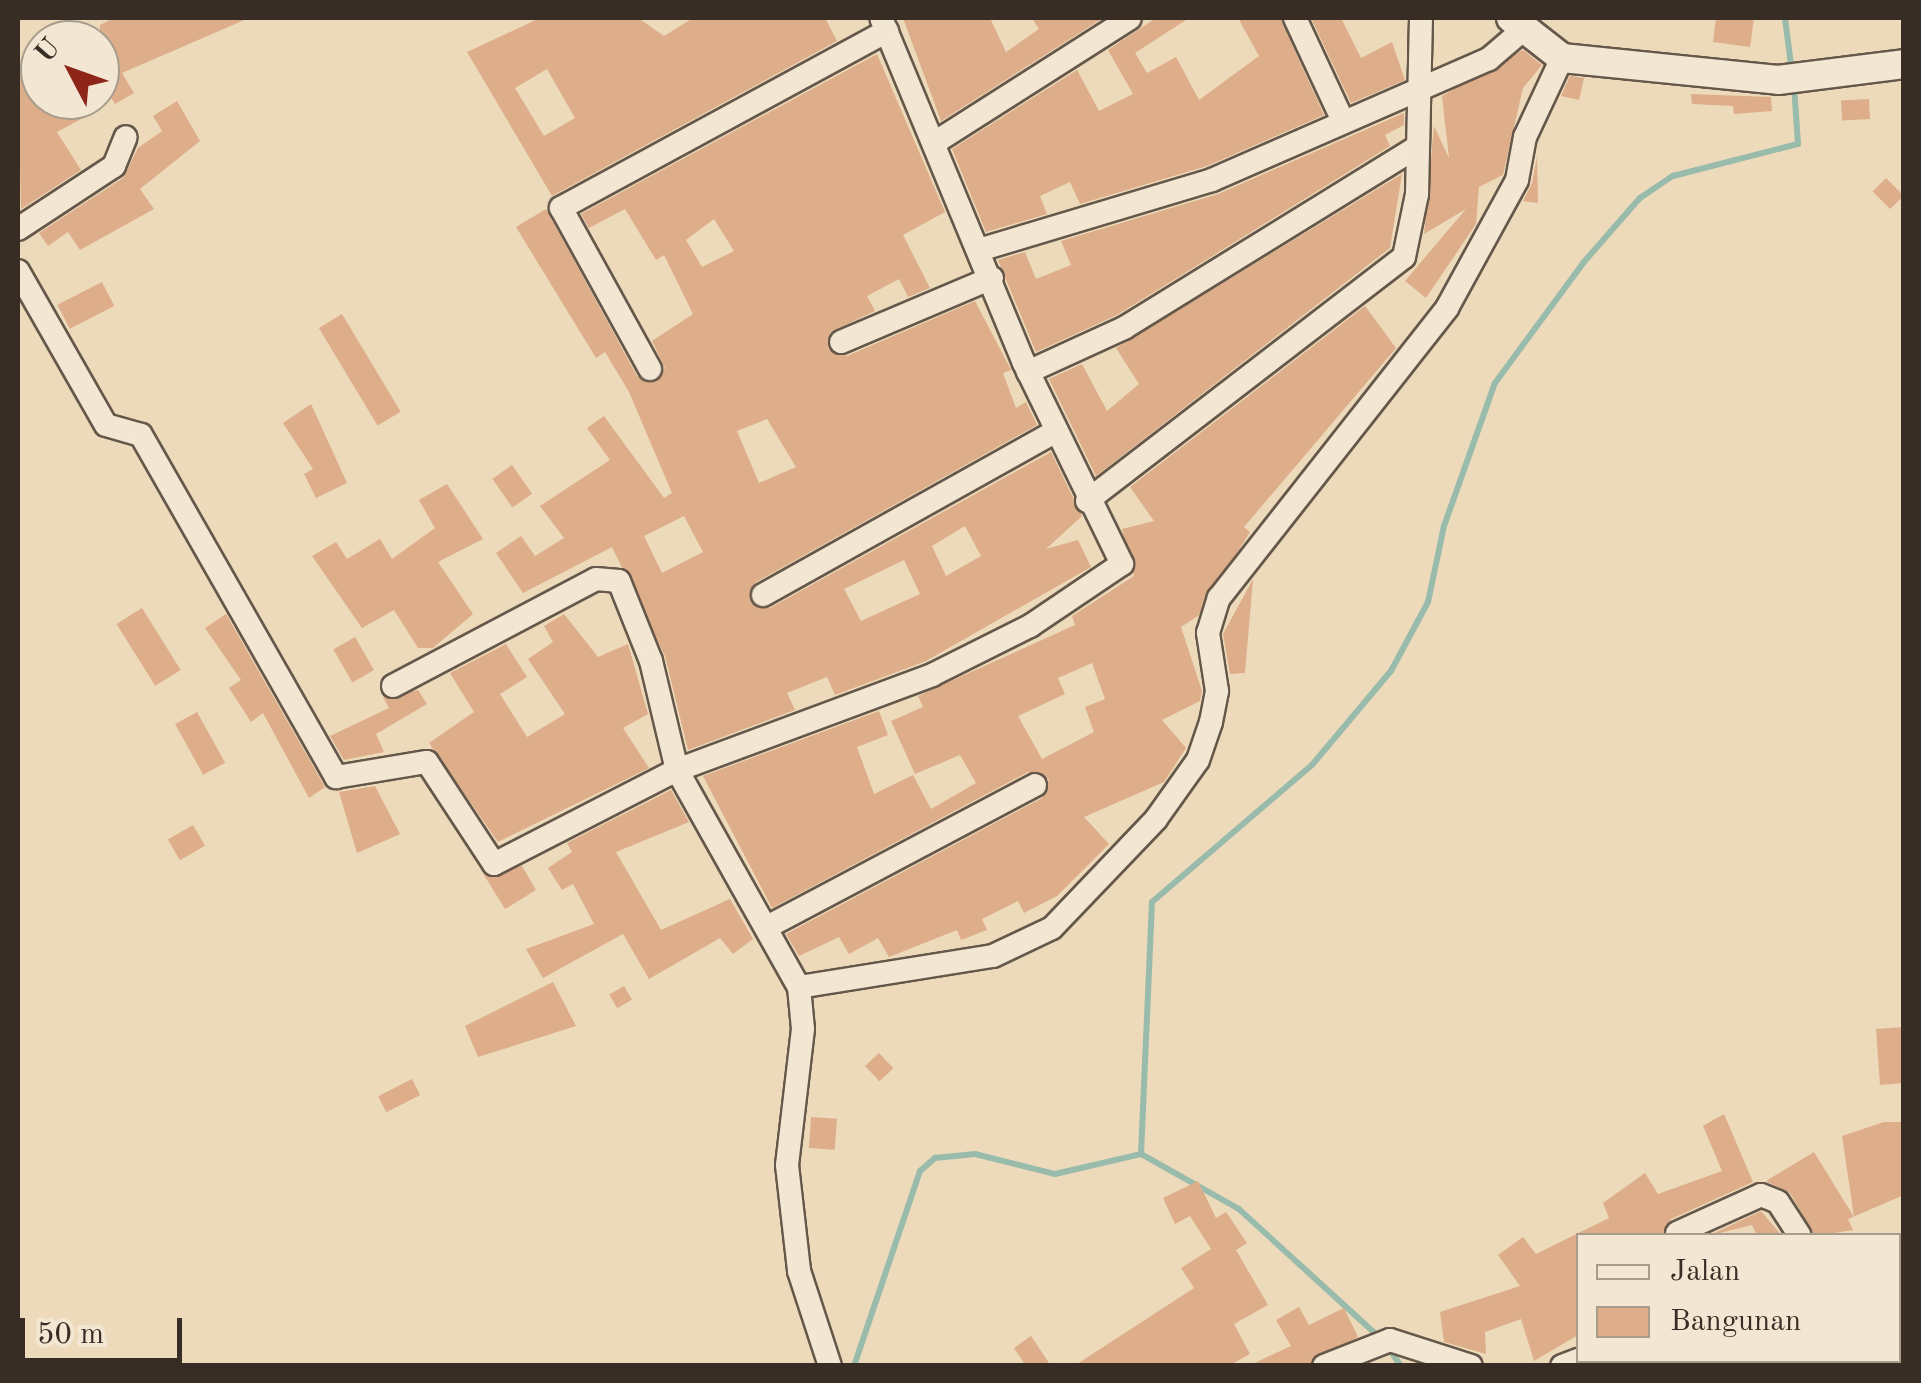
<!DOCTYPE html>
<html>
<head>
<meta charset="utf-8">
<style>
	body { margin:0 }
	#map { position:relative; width:1921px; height:1383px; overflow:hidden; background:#ecdabb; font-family:"Old Standard TT",serif }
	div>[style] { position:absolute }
	.stream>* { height:6px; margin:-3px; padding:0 3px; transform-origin:3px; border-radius:3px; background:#99bbab }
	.building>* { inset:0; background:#dead89; transform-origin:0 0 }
	.roads { filter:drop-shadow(2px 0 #65584a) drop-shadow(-2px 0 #65584a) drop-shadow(0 2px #65584a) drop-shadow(0 -2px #65584a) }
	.minor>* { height:22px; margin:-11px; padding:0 11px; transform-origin:11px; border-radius:11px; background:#f3e7d3 }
	.tertiary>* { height:28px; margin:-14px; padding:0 14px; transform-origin:14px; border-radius:14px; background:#f3e7d3 }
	span { translate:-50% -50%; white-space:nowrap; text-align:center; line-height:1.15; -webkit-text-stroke:8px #f3e7d3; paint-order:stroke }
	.frame { position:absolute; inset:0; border:20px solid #382d24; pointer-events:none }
	.legend { position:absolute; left:1576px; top:1233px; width:325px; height:130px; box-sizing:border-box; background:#f3e7d3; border:2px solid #a89d8d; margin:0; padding:12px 18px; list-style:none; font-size:30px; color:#382d24 }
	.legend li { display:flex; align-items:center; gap:20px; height:50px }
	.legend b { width:50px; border:2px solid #a89d8d }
	.north { position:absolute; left:20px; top:20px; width:100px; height:100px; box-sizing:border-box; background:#f3e7d3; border:2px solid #a89d8d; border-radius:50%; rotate:311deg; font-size:28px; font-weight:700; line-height:40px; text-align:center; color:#382d24 }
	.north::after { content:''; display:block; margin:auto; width:35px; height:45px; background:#8f2418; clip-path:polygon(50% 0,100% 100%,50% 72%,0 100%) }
	.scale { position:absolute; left:20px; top:1318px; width:162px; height:45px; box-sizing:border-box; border:5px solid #382d24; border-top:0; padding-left:12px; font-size:30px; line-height:35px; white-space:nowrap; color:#382d24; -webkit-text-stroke:8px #f3e7d3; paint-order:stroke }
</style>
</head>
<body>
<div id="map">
	<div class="stream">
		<i style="left:1785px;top:18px;width:55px;rotate:82.7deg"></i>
		<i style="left:1379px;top:1337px;width:190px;rotate:-137.6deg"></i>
		<i style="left:1239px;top:1209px;width:112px;rotate:-150.7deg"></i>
		<i style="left:1141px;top:1154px;width:252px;rotate:-87.5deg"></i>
		<i style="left:1152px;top:902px;width:211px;rotate:-40.6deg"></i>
		<i style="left:1312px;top:765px;width:123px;rotate:-50deg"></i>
		<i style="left:1391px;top:671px;width:78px;rotate:-61.8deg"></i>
		<i style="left:1428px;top:602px;width:78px;rotate:-78.1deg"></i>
		<i style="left:1444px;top:526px;width:152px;rotate:-70.4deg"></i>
		<i style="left:1495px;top:383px;width:149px;rotate:-53.7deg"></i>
		<i style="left:1583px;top:263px;width:86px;rotate:-48.8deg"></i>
		<i style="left:1640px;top:198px;width:40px;rotate:-34deg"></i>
		<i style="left:1673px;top:176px;width:129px;rotate:-14.4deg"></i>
		<i style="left:1798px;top:144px;width:59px;rotate:-93.9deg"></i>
		<i style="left:1387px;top:1346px;width:24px;rotate:55deg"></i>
		<i style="left:854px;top:1366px;width:206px;rotate:-71.3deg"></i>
		<i style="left:920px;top:1171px;width:20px;rotate:-41deg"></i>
		<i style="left:935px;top:1158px;width:40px;rotate:-5.7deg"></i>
		<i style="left:975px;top:1154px;width:82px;rotate:14deg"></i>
		<i style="left:1055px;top:1174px;width:88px;rotate:-13.1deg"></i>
	</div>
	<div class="building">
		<i style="clip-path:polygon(114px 18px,249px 18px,122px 73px,134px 93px,115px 104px,107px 91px,100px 95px,100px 25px)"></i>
		<i style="clip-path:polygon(evenodd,540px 18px,638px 18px,664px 36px,693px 18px,825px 18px,837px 41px,552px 196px,467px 52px,540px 18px,547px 69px,575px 118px,544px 136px,515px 88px,547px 69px)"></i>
		<i style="clip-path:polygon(903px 18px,990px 18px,1006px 52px,1039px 29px,1032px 18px,1103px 18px,941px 121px)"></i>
		<i style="clip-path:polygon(1156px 18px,1189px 18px,1135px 53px,1147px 73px,1176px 57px,1199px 100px,1259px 56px,1238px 18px,1280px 18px,1324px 115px,1207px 166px,1080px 204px,1070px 182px,1040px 196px,1047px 214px,986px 232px,952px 149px,1077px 70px,1099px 111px,1133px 94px,1108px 50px)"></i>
		<i style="clip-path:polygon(1311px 18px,1341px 18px,1361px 58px,1392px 42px,1405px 80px,1351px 103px)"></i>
		<i style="clip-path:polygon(1716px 18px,1754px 18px,1750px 47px,1713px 42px)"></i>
		<i style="clip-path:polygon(1523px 50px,1542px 65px,1523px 88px,1503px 175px,1479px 187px,1476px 224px,1426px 298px,1405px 281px,1466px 209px,1424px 234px,1434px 126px,1449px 158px,1442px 96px)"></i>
		<i style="clip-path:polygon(evenodd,877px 54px,945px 212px,903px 235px,930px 288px,908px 297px,899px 279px,867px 296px,875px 311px,830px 332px,828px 349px,847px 356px,975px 301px,1011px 370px,1003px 373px,1016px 408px,1026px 402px,1037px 425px,756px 582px,750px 601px,770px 608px,1051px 452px,1082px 516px,1046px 549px,1078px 540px,1091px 567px,926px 661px,835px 695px,827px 677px,787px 693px,795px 710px,688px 750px,665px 656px,612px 547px,523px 593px,496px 553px,521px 536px,535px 556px,564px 538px,540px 506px,610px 460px,587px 428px,604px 416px,664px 498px,672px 493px,629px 392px,605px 352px,596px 358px,516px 227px,546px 209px,637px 376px,656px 382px,665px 368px,652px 341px,693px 314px,664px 255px,656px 260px,625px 209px,589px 228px,581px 214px,877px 54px,714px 219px,734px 251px,702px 267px,686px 240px,714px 219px,877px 54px,767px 419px,796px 467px,759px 483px,737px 431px,767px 419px,877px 54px,684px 516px,703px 552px,662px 573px,644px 536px,684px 516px,877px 54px,965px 526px,981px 556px,946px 576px,932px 546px,965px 526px,877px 54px,904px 560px,920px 594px,861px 621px,844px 589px,904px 560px)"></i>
		<i style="clip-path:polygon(18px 70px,36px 100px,74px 100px,83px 118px,57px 132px,81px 170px,21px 209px)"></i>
		<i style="clip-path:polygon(1570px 76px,1584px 78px,1579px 100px,1561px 96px)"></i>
		<i style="clip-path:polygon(1691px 94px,1771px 97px,1772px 111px,1734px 114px,1733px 106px,1692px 104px)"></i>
		<i style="left:1869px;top:99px;width:20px;height:28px;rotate:87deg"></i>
		<i style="clip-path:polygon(177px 101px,200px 141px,140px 189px,154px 209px,80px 250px,68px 232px,48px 246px,39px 233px,123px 178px,138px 148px,162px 131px,153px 116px)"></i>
		<i style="clip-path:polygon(1404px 113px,1404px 125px,1385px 135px,1390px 146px,1117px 315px,1036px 352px,998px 260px,1025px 252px,1036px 279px,1071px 265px,1061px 241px,1218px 194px)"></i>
		<i style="clip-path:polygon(1537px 157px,1538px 203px,1523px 201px,1532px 183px)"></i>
		<i style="clip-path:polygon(1402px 174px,1390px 248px,1096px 476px,1049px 379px,1082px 364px,1107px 411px,1139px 384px,1116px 348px)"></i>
		<i style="left:1886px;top:178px;width:25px;height:19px;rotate:45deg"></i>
		<i style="left:102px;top:282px;width:27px;height:50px;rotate:63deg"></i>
		<i style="clip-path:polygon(evenodd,1365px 306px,1396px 348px,1244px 527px,1250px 532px,1198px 616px,1181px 627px,1202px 691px,1200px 701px,1162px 720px,1186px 748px,1164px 782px,1084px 817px,1109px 844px,1057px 896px,1024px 913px,1018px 901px,982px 919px,987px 930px,961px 940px,957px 930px,889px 957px,878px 938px,849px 954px,839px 937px,799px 956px,786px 934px,1042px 798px,1049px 779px,1028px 772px,772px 908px,703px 776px,879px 711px,888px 735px,857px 747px,874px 794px,913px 775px,931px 809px,976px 783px,960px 755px,915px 774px,891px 721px,923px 707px,918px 696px,1075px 625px,1072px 616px,1134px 576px,1122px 529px,1154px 521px,1130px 487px,1365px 306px,1092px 663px,1105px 699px,1085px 707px,1094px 732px,1042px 759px,1018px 716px,1065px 694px,1058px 678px,1092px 663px)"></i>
		<i style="left:342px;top:314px;width:114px;height:27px;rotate:59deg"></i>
		<i style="clip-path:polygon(311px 404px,347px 483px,316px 498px,304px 474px,313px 469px,283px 423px)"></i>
		<i style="left:512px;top:465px;width:35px;height:24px;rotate:55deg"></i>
		<i style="clip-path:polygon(447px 484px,483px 539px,438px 562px,473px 614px,433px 648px,418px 648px,394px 610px,362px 628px,312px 556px,336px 542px,347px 559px,380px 539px,392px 559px,435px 528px,419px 500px)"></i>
		<i style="clip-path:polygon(1253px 579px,1245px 673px,1230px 674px,1223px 634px)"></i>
		<i style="left:142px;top:608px;width:73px;height:30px;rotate:58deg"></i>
		<i style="clip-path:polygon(226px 614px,325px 787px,309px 798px,263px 713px,251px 722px,229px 688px,241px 680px,205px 628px)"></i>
		<i style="clip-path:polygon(564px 614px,598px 657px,628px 644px,648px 714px,623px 728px,649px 768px,498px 842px,429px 743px,474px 712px,450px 673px,506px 644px,527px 677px,500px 694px,527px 737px,565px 714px,528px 659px,553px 642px,544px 626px)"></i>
		<i style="left:355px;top:637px;width:38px;height:25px;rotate:60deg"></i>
		<i style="clip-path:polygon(418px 690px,427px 704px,376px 734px,384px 752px,344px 760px,330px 736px,389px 708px,383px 697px)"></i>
		<i style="left:197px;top:712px;width:58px;height:25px;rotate:61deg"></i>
		<i style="clip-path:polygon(375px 786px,400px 834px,357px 853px,339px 792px)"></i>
		<i style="clip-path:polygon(671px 790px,689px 822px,616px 852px,661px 930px,730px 899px,753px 939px,733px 954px,720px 938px,649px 979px,623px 934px,543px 978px,526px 949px,594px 924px,573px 884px,562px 890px,548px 868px,572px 852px,567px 843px)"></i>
		<i style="left:193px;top:825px;width:24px;height:29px;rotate:60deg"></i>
		<i style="clip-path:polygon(522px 866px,536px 890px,505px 909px,484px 875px)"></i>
		<i style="clip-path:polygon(553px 982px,576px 1026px,478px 1057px,465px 1026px)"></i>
		<i style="left:624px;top:986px;width:16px;height:17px;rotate:60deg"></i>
		<i style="clip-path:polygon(1904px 1027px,1904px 1083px,1880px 1085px,1876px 1029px)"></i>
		<i style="left:879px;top:1053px;width:21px;height:19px;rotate:47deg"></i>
		<i style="left:412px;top:1079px;width:18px;height:38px;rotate:63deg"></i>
		<i style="clip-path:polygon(1724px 1114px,1753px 1182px,1671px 1219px,1663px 1236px,1578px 1236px,1578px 1335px,1534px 1361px,1521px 1319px,1485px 1332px,1486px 1354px,1444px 1342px,1440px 1312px,1520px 1286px,1498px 1255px,1523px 1237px,1536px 1254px,1609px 1218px,1603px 1203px,1645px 1173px,1658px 1194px,1722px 1171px,1703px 1126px)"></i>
		<i style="left:811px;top:1117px;width:26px;height:31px;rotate:4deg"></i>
		<i style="clip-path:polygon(1884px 1122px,1904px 1122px,1904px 1195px,1848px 1219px,1853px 1230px,1815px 1236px,1790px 1193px,1766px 1181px,1814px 1152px,1854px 1217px,1842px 1136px)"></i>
		<i style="clip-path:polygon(1198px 1181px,1216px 1218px,1226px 1212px,1247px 1243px,1236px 1250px,1268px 1305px,1234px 1324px,1250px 1354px,1228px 1366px,1074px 1366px,1194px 1288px,1181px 1268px,1211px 1249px,1190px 1216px,1175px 1224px,1163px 1198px)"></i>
		<i style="clip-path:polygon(1761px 1211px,1782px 1236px,1757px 1236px,1752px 1225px,1708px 1236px)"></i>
		<i style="clip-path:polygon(1299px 1307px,1309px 1325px,1344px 1308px,1358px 1337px,1309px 1366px,1248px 1366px,1291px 1346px,1276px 1320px)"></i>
		<i style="clip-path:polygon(1031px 1336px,1051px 1366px,1026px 1366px,1014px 1348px)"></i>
	</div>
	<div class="roads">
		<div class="minor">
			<i style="left:1295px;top:18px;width:114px;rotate:65deg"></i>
			<i style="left:934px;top:143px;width:232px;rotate:-32.5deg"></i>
			<i style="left:18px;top:229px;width:115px;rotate:-33.3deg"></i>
			<i style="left:114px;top:166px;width:31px;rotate:-68deg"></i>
			<i style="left:979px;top:250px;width:243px;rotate:-16.7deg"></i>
			<i style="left:1212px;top:180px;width:302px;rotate:-23.6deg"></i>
			<i style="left:1489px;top:59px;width:46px;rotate:-40.6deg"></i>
			<i style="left:18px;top:271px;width:177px;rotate:60.3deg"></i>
			<i style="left:106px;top:425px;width:36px;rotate:16deg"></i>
			<i style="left:141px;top:435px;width:394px;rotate:60.3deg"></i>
			<i style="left:336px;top:777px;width:92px;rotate:-9.4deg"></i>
			<i style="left:427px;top:762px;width:122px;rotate:56.7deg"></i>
			<i style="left:494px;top:864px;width:206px;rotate:-27.2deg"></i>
			<i style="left:677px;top:770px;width:272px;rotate:-20.4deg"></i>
			<i style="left:932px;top:675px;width:110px;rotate:-26.6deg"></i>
			<i style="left:1030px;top:626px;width:111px;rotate:-34deg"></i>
			<i style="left:1122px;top:564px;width:224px;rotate:-116deg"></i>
			<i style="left:1024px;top:363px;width:373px;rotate:-112.5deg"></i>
			<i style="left:841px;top:342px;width:164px;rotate:-23deg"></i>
			<i style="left:650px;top:369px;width:184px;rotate:-118.9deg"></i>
			<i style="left:561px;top:208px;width:371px;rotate:-28.5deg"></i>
			<i style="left:1028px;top:372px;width:106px;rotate:-24.6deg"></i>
			<i style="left:1124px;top:328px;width:343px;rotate:-31.7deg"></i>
			<i style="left:1087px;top:501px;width:400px;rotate:-37.6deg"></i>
			<i style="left:1404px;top:257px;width:64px;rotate:-78.3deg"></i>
			<i style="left:1417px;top:194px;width:176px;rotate:-88.7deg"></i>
			<i style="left:763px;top:595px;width:334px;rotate:-29.2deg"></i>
			<i style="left:393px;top:686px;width:229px;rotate:-27.8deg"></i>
			<i style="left:596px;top:579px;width:23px;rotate:5deg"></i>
			<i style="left:619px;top:581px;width:86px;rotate:68.2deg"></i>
			<i style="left:651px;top:661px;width:112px;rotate:76.6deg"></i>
			<i style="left:677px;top:770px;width:249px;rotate:60.7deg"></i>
			<i style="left:799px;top:987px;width:42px;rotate:84.6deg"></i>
			<i style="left:803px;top:1029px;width:137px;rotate:96.7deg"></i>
			<i style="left:787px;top:1165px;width:107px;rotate:83.5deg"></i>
			<i style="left:799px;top:1271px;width:100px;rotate:71.9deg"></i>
			<i style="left:769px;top:926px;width:301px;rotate:-27.9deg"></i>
			<i style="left:799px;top:987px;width:196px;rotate:-9.1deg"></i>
			<i style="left:993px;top:956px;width:65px;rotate:-25.4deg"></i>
			<i style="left:1052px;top:928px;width:151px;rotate:-46.3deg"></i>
			<i style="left:1156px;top:819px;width:72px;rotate:-54.6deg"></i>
			<i style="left:1198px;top:760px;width:40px;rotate:-71.1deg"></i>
			<i style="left:1211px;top:722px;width:32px;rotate:-79deg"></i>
			<i style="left:1217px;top:691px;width:59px;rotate:-98.8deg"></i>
			<i style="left:1208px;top:633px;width:37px;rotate:-73deg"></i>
			<i style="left:1219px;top:598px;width:369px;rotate:-51.8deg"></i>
			<i style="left:1447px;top:308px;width:146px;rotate:-61.3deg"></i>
			<i style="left:1517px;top:180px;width:44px;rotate:-79.5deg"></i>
			<i style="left:1525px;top:137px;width:87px;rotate:-64.9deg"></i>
			<i style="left:1677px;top:1233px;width:92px;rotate:-24.3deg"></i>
			<i style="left:1761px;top:1195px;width:18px;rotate:22deg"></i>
			<i style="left:1778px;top:1202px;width:40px;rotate:57.1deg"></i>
			<i style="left:1898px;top:1277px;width:7px;rotate:27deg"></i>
			<i style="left:1324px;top:1366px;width:71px;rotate:-21.5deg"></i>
			<i style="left:1390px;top:1340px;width:85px;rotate:17.8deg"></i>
			<i style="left:1562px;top:1366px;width:17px;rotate:-21deg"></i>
		</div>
		<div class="tertiary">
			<i style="left:1511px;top:18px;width:65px;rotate:38.1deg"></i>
			<i style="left:1562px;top:58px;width:217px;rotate:5.8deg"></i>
			<i style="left:1778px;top:80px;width:127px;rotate:-7.2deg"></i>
		</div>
	</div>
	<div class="frame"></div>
	<ul class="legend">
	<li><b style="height:12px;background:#f3e7d3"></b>Jalan</li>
	<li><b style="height:28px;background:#dead89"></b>Bangunan</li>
	</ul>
	<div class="north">U</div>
	<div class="scale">50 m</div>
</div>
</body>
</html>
